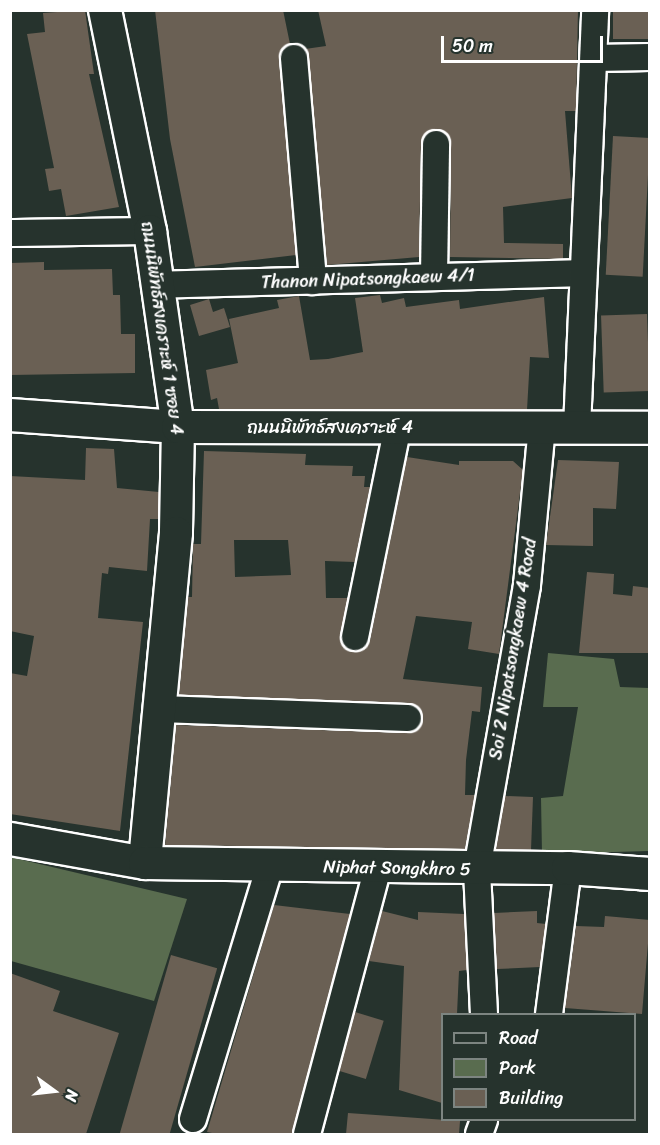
<!DOCTYPE html>
<html>
<head>
<meta charset="utf-8">
<style>
	body { margin:0 }
	#map { position:relative; width:660px; height:1145px; overflow:hidden; background:#26332d; font-family:Sriracha,"Playpen Sans Thai",sans-serif }
	div>[style] { position:absolute }
	.green>* { inset:0; background:#596c4f }
	.building>* { inset:0; background:#6a6054; transform-origin:0 0 }
	.roads { filter:drop-shadow(2px 0 #fff) drop-shadow(-2px 0 #fff) drop-shadow(0 2px #fff) drop-shadow(0 -2px #fff) }
	.minor>* { height:26px; margin:-13px; padding:0 13px; transform-origin:13px; border-radius:13px; background:#26332d }
	.tertiary>* { height:32px; margin:-16px; padding:0 16px; transform-origin:16px; border-radius:16px; background:#26332d }
	span { translate:-50% -50%; white-space:nowrap; text-align:center; line-height:1.15; -webkit-text-stroke:4.5px #26332d; paint-order:stroke }
	.street-label { font-size:18px; color:#fff }
	.frame { position:absolute; inset:0; border:12px solid #fff; pointer-events:none }
	.legend { position:absolute; left:441px; top:1013px; width:195px; height:108px; box-sizing:border-box; background:#26332d; border:2px solid #7d8581; margin:0; padding:8px 10px; list-style:none; font-size:18px; color:#fff }
	.legend li { display:flex; align-items:center; gap:12px; height:30px }
	.legend b { width:30px; border:2px solid #7d8581 }
	.north { position:absolute; left:24px; top:1061px; width:60px; height:60px; -webkit-text-stroke:4px #26332d; paint-order:stroke; rotate:105deg; font-size:16px; font-weight:700; line-height:24px; text-align:center; color:#fff }
	.north::after { content:''; display:block; margin:auto; width:21px; height:27px; background:#fff; clip-path:polygon(50% 0,100% 100%,50% 72%,0 100%) }
	.scale { position:absolute; left:441px; top:36px; width:162px; height:27px; box-sizing:border-box; border:3px solid #fff; border-top:0; padding-left:8px; font-size:18px; line-height:21px; white-space:nowrap; color:#fff; -webkit-text-stroke:4px #26332d; paint-order:stroke }
</style>
</head>
<body>
<div id="map">
	<div class="green">
		<i style="clip-path:polygon(548px 653px,614px 659px,620px 687px,649px 688px,649px 851px,542px 854px,541px 798px,563px 796px,578px 707px,543px 707px)"></i>
		<i style="clip-path:polygon(10px 857px,187px 899px,154px 1001px,11px 961px)"></i>
	</div>
	<div class="building">
		<i style="clip-path:polygon(85px 10px,94px 74px,89px 74px,119px 207px,66px 216px,61px 189px,49px 191px,45px 169px,54px 168px,27px 34px,45px 32px,43px 13px)"></i>
		<i style="clip-path:polygon(155px 10px,283px 10px,290px 44px,279px 59px,296px 255px,195px 267px,170px 139px)"></i>
		<i style="clip-path:polygon(318px 10px,578px 10px,576px 111px,565px 111px,572px 198px,503px 207px,504px 243px,563px 244px,563px 259px,450px 257px,451px 144px,444px 131px,436px 129px,421px 144px,419px 257px,327px 265px,305px 49px,326px 46px)"></i>
		<i style="left:613px;top:10px;width:35px;height:29px"></i>
		<i style="left:613px;top:136px;width:37px;height:139px;rotate:3deg"></i>
		<i style="clip-path:polygon(44px 262px,44px 270px,112px 269px,113px 295px,120px 295px,121px 334px,135px 334px,135px 373px,10px 375px,10px 263px)"></i>
		<i style="clip-path:polygon(380px 295px,382px 303px,404px 298px,406px 307px,459px 300px,460px 309px,544px 297px,549px 358px,530px 357px,527px 410px,219px 409px,217px 398px,211px 400px,206px 370px,238px 363px,229px 319px,279px 308px,277px 300px,299px 296px,310px 360px,328px 359px,363px 352px,355px 298px)"></i>
		<i style="clip-path:polygon(209px 299px,213px 312px,224px 308px,230px 327px,199px 336px,190px 305px)"></i>
		<i style="left:647px;top:314px;width:77px;height:46px;rotate:88deg"></i>
		<i style="clip-path:polygon(86px 448px,114px 449px,117px 488px,159px 492px,158px 519px,150px 519px,147px 571px,109px 567px,108px 574px,102px 573px,98px 618px,143px 622px,120px 831px,10px 814px,10px 673px,27px 676px,34px 636px,10px 631px,10px 476px,85px 480px)"></i>
		<i style="clip-path:polygon(evenodd,204px 451px,306px 454px,305px 465px,353px 466px,352px 476px,365px 476px,364px 487px,370px 487px,355px 562px,325px 561px,326px 598px,348px 598px,341px 641px,353px 652px,370px 640px,407px 457px,459px 465px,459px 461px,513px 461px,523px 470px,499px 654px,468px 649px,472px 622px,416px 616px,403px 679px,482px 687px,480px 712px,472px 711px,466px 760px,465px 795px,475px 795px,465px 849px,165px 845px,176px 725px,407px 733px,423px 719px,421px 710px,409px 703px,179px 695px,188px 597px,192px 597px,193px 544px,201px 544px,204px 451px,234px 540px,288px 540px,291px 575px,235px 577px,234px 540px)"></i>
		<i style="clip-path:polygon(558px 460px,619px 462px,616px 509px,593px 508px,593px 546px,546px 545px)"></i>
		<i style="clip-path:polygon(587px 572px,614px 574px,613px 594px,632px 596px,633px 586px,650px 588px,650px 653px,579px 653px)"></i>
		<i style="clip-path:polygon(505px 796px,533px 797px,531px 850px,496px 849px)"></i>
		<i style="clip-path:polygon(274px 905px,350px 914px,292px 1134px,217px 1134px,207px 1132px)"></i>
		<i style="clip-path:polygon(382px 911px,418px 920px,418px 912px,464px 914px,467px 970px,459px 971px,457px 1014px,442px 1014px,442px 1103px,399px 1090px,404px 966px,369px 961px)"></i>
		<i style="clip-path:polygon(537px 911px,537px 923px,546px 924px,540px 967px,497px 969px,494px 913px)"></i>
		<i style="clip-path:polygon(605px 916px,650px 920px,642px 1014px,565px 1008px,576px 926px,604px 927px)"></i>
		<i style="left:171px;top:955px;width:48px;height:186px;rotate:16deg"></i>
		<i style="clip-path:polygon(10px 973px,60px 991px,53px 1011px,119px 1033px,86px 1134px,10px 1134px)"></i>
		<i style="left:355px;top:1012px;width:30px;height:61px;rotate:17deg"></i>
		<i style="clip-path:polygon(348px 1113px,460px 1121px,459px 1134px,346px 1134px)"></i>
	</div>
	<div class="roads">
		<div class="minor">
			<i style="left:294px;top:58px;width:224px;rotate:85.1deg"></i>
			<i style="left:594px;top:58px;width:56px;rotate:-1deg"></i>
			<i style="left:10px;top:233px;width:140px;rotate:-0.8deg"></i>
			<i style="left:434px;top:276px;width:132px;rotate:-89.1deg"></i>
			<i style="left:155px;top:285px;width:427px;rotate:-1.6deg"></i>
			<i style="left:577px;top:428px;width:418px;rotate:-87.5deg"></i>
			<i style="left:355px;top:637px;width:215px;rotate:-78.5deg"></i>
			<i style="left:160px;top:709px;width:248px;rotate:2.1deg"></i>
			<i style="left:484px;top:1014px;width:145px;rotate:-92.8deg"></i>
			<i style="left:477px;top:869px;width:288px;rotate:-80deg"></i>
			<i style="left:527px;top:585px;width:159px;rotate:-84.6deg"></i>
			<i style="left:549px;top:1014px;width:147px;rotate:-82.6deg"></i>
			<i style="left:193px;top:1119px;width:265px;rotate:-73.1deg"></i>
			<i style="left:307px;top:1134px;width:276px;rotate:-75.1deg"></i>
			<i style="left:479px;top:1134px;width:15px;rotate:-70deg"></i>
		</div>
		<div class="tertiary">
			<i style="left:105px;top:10px;width:226px;rotate:78.5deg"></i>
			<i style="left:150px;top:231px;width:198px;rotate:81.9deg"></i>
			<i style="left:178px;top:427px;width:106px;rotate:91.1deg"></i>
			<i style="left:176px;top:533px;width:331px;rotate:95.4deg"></i>
			<i style="left:10px;top:415px;width:168px;rotate:4.1deg"></i>
			<i style="left:178px;top:427px;width:472px;rotate:0.1deg"></i>
			<i style="left:10px;top:839px;width:137px;rotate:10.1deg"></i>
			<i style="left:145px;top:863px;width:423px;rotate:0.7deg"></i>
			<i style="left:568px;top:868px;width:82px;rotate:4.2deg"></i>
		</div>
	</div>
	<div class="street-label">
		<span style="left:368px;top:279px;rotate:-2deg">Thanon Nipatsongkaew 4/1</span>
		<span style="left:162px;top:328px;rotate:82deg">ถนนนิพัทธ์สงเคราะห์ 1 ซอย 4</span>
		<span style="left:330px;top:427px">ถนนนิพัทธ์สงเคราะห์ 4</span>
		<span style="left:513px;top:649px;rotate:-81deg">Soi 2 Nipatsongkaew 4 Road</span>
		<span style="left:397px;top:868px;rotate:1deg">Niphat Songkhro 5</span>
	</div>
	<div class="frame"></div>
	<ul class="legend">
	<li><b style="height:8px;background:#26332d"></b>Road</li>
	<li><b style="height:16px;background:#596c4f"></b>Park</li>
	<li><b style="height:16px;background:#6a6054"></b>Building</li>
	</ul>
	<div class="north">N</div>
	<div class="scale">50 m</div>
</div>
</body>
</html>
